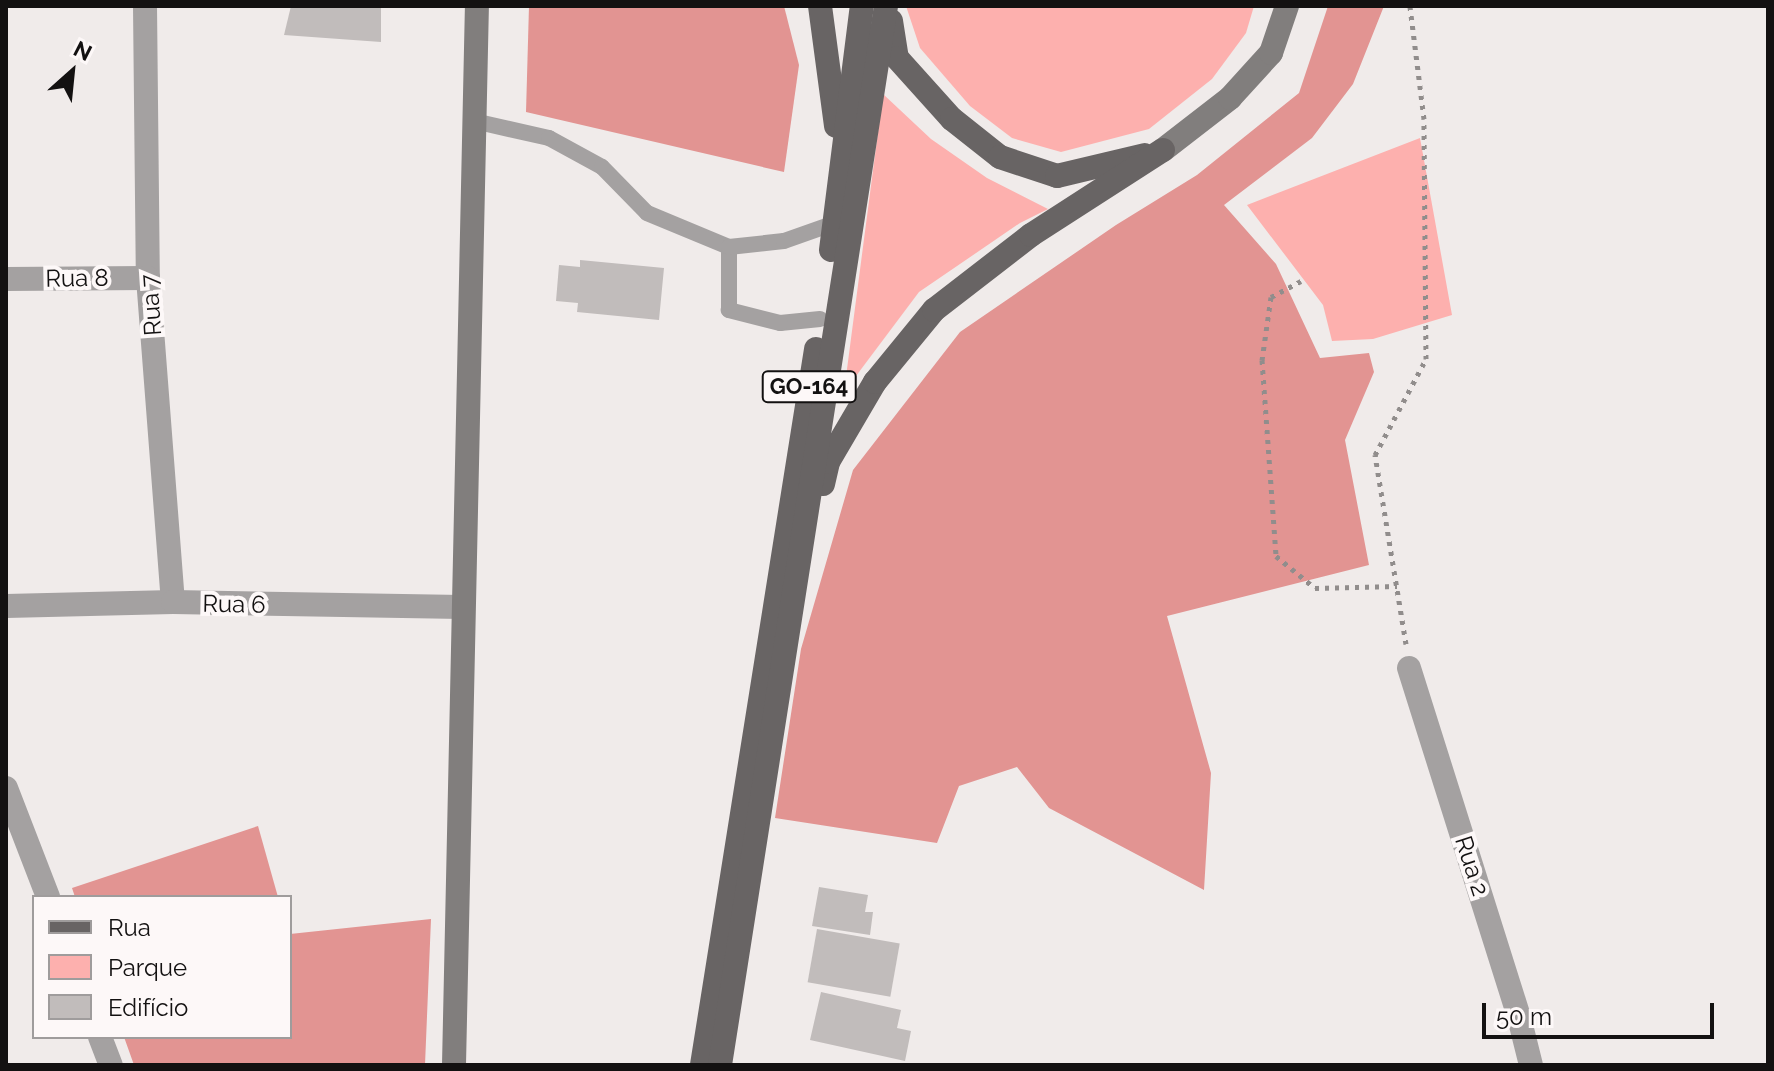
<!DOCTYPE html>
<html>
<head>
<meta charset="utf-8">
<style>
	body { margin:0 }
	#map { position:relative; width:1774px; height:1071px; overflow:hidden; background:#f0ebea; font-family:Raleway,sans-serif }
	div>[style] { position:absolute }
	.green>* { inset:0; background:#fdb0ae }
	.forest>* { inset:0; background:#e29492 }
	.building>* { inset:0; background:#c1bcbb; transform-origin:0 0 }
	.path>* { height:5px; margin-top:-2.5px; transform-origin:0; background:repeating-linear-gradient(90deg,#918d8c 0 4px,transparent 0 10px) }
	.lane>* { height:16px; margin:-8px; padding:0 8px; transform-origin:8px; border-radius:8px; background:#a4a1a1 }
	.street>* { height:24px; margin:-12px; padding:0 12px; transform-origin:12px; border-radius:12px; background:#a4a1a1 }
	.secondary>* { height:24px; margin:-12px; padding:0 12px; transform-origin:12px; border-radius:12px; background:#817e7d }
	.primary>* { height:24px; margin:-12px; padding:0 12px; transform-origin:12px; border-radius:12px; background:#686464 }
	span { translate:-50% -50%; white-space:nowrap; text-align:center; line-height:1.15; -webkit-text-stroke:8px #fdf8f8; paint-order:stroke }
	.shield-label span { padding:2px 6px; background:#fdf8f8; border:2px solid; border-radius:6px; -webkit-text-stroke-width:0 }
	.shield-label { font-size:22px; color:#131111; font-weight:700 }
	.street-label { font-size:24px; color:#131111 }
	.frame { position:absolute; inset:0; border:8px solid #131111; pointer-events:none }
	.legend { position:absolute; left:32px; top:895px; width:260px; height:144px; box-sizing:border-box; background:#fdf8f8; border:2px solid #9f9c9c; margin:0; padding:10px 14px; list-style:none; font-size:24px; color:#131111 }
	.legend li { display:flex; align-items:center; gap:16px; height:40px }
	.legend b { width:40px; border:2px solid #9f9c9c }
	.north { position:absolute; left:32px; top:32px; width:80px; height:80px; -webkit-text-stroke:6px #fdf8f8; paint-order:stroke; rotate:27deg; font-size:22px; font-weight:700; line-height:32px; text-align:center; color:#131111 }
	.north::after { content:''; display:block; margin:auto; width:28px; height:36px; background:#131111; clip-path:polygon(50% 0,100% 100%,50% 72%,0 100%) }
	.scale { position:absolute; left:1482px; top:1003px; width:232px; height:36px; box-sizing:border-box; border:4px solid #131111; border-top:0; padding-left:10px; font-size:24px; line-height:28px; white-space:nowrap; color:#131111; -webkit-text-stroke:6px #fdf8f8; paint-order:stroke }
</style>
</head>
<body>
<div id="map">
	<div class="green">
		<i style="clip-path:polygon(906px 6px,1254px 6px,1246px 33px,1212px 79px,1149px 129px,1061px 152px,1012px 138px,970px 106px,920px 48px)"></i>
		<i style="clip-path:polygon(883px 94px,931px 139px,987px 178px,1048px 209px,1020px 223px,919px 292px,844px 392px)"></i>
		<i style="clip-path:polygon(1420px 138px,1452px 315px,1373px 339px,1332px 341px,1323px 305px,1247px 205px)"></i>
	</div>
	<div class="forest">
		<i style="clip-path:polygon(529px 6px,784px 6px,799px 65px,784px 172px,526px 112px)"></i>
		<i style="clip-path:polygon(1328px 6px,1384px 6px,1353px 84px,1312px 138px,1224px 205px,1276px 264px,1320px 358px,1369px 353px,1374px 372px,1345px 440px,1369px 565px,1167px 616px,1211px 773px,1204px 890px,1049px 808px,1017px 767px,959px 786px,937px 843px,775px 818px,801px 649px,853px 470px,960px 332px,1116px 225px,1197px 175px,1299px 93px)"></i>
		<i style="clip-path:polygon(258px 826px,278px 897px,75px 897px,72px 888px)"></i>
		<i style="clip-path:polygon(431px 919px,425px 1065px,134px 1065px,124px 1037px,290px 1037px,290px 934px)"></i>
	</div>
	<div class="building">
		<i style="clip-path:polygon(291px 6px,381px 6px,381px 42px,284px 35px)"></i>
		<i style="clip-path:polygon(580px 260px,664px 268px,659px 320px,577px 312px,578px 303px,556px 301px,559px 265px,580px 267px)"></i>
		<i style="clip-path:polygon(819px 887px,868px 895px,865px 912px,873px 912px,870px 935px,812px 926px)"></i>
		<i style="left:817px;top:929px;width:84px;height:54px;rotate:10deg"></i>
		<i style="clip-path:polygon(821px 992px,901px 1010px,897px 1028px,911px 1031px,905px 1061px,810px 1040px)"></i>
	</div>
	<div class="path">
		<i style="left:1301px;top:281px;width:34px;rotate:152deg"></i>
		<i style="left:1271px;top:297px;width:64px;rotate:98.1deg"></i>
		<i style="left:1262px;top:360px;width:196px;rotate:85.9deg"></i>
		<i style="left:1276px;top:556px;width:50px;rotate:39.4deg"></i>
		<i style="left:1315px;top:588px;width:82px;rotate:-1.4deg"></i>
		<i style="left:1406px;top:644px;width:192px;rotate:-99.3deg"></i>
		<i style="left:1375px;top:455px;width:109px;rotate:-62deg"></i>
		<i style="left:1426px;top:359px;width:240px;rotate:-90.5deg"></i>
		<i style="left:1424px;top:119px;width:114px;rotate:-97.1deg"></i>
	</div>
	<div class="lane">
		<i style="left:474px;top:121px;width:77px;rotate:12.8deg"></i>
		<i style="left:549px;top:138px;width:60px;rotate:28.7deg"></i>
		<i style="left:602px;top:167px;width:64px;rotate:45.6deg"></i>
		<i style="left:647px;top:213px;width:89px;rotate:22.5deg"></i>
		<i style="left:820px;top:319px;width:40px;rotate:174.3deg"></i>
		<i style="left:780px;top:323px;width:53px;rotate:-165.7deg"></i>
		<i style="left:729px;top:310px;width:63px;rotate:-90deg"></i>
		<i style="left:729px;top:247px;width:55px;rotate:-6.2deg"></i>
		<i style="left:784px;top:241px;width:54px;rotate:-19.4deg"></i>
	</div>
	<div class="street">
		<i style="left:145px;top:6px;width:272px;rotate:89.4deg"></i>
		<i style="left:148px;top:278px;width:325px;rotate:85.6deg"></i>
		<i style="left:6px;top:279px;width:142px;rotate:-0.4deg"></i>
		<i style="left:6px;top:606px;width:167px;rotate:-1.4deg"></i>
		<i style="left:173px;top:602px;width:289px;rotate:1deg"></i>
		<i style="left:1409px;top:668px;width:366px;rotate:72.5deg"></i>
		<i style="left:1519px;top:1017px;width:49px;rotate:76deg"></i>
		<i style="left:6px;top:788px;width:117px;rotate:68.9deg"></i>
		<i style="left:100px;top:1037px;width:30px;rotate:69deg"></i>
	</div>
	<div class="secondary">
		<i style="left:1163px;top:150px;width:85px;rotate:-37.8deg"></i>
		<i style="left:1230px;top:98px;width:61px;rotate:-47.7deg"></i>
		<i style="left:1271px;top:53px;width:50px;rotate:-71.2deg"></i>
		<i style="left:454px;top:1065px;width:1059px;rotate:-88.76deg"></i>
	</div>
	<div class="primary">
		<i style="left:820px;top:6px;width:121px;rotate:82.4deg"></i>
		<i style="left:891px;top:21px;width:37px;rotate:81deg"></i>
		<i style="left:897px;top:58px;width:82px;rotate:48deg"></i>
		<i style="left:952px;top:119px;width:61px;rotate:38.4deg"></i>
		<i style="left:1000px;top:157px;width:60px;rotate:18.4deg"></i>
		<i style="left:1057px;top:176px;width:90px;rotate:-13.4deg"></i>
		<i style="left:831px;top:250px;width:246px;rotate:-82.8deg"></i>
		<i style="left:823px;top:484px;width:23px;rotate:-77deg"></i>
		<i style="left:828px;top:462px;width:93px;rotate:-59.6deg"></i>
		<i style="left:875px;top:382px;width:93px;rotate:-50.7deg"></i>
		<i style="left:934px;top:310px;width:123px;rotate:-37.7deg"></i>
		<i style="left:1031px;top:235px;width:157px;rotate:-32.8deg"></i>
		<i style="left:702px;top:1065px;width:725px;rotate:-80.95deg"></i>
		<i style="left:720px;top:1065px;width:1072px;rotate:-81.09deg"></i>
	</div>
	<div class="shield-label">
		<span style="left:809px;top:387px">GO-164</span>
	</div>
	<div class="street-label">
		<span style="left:77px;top:278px;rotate:-1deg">Rua 8</span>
		<span style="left:151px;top:305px;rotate:-94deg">Rua 7</span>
		<span style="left:234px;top:604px;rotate:1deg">Rua 6</span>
		<span style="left:1472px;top:866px;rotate:72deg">Rua 2</span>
	</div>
	<div class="frame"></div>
	<ul class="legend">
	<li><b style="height:10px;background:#686464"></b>Rua</li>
	<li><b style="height:22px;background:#fdb0ae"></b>Parque</li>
	<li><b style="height:22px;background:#c1bcbb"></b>Edifício</li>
	</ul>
	<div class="north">N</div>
	<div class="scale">50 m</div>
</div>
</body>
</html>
